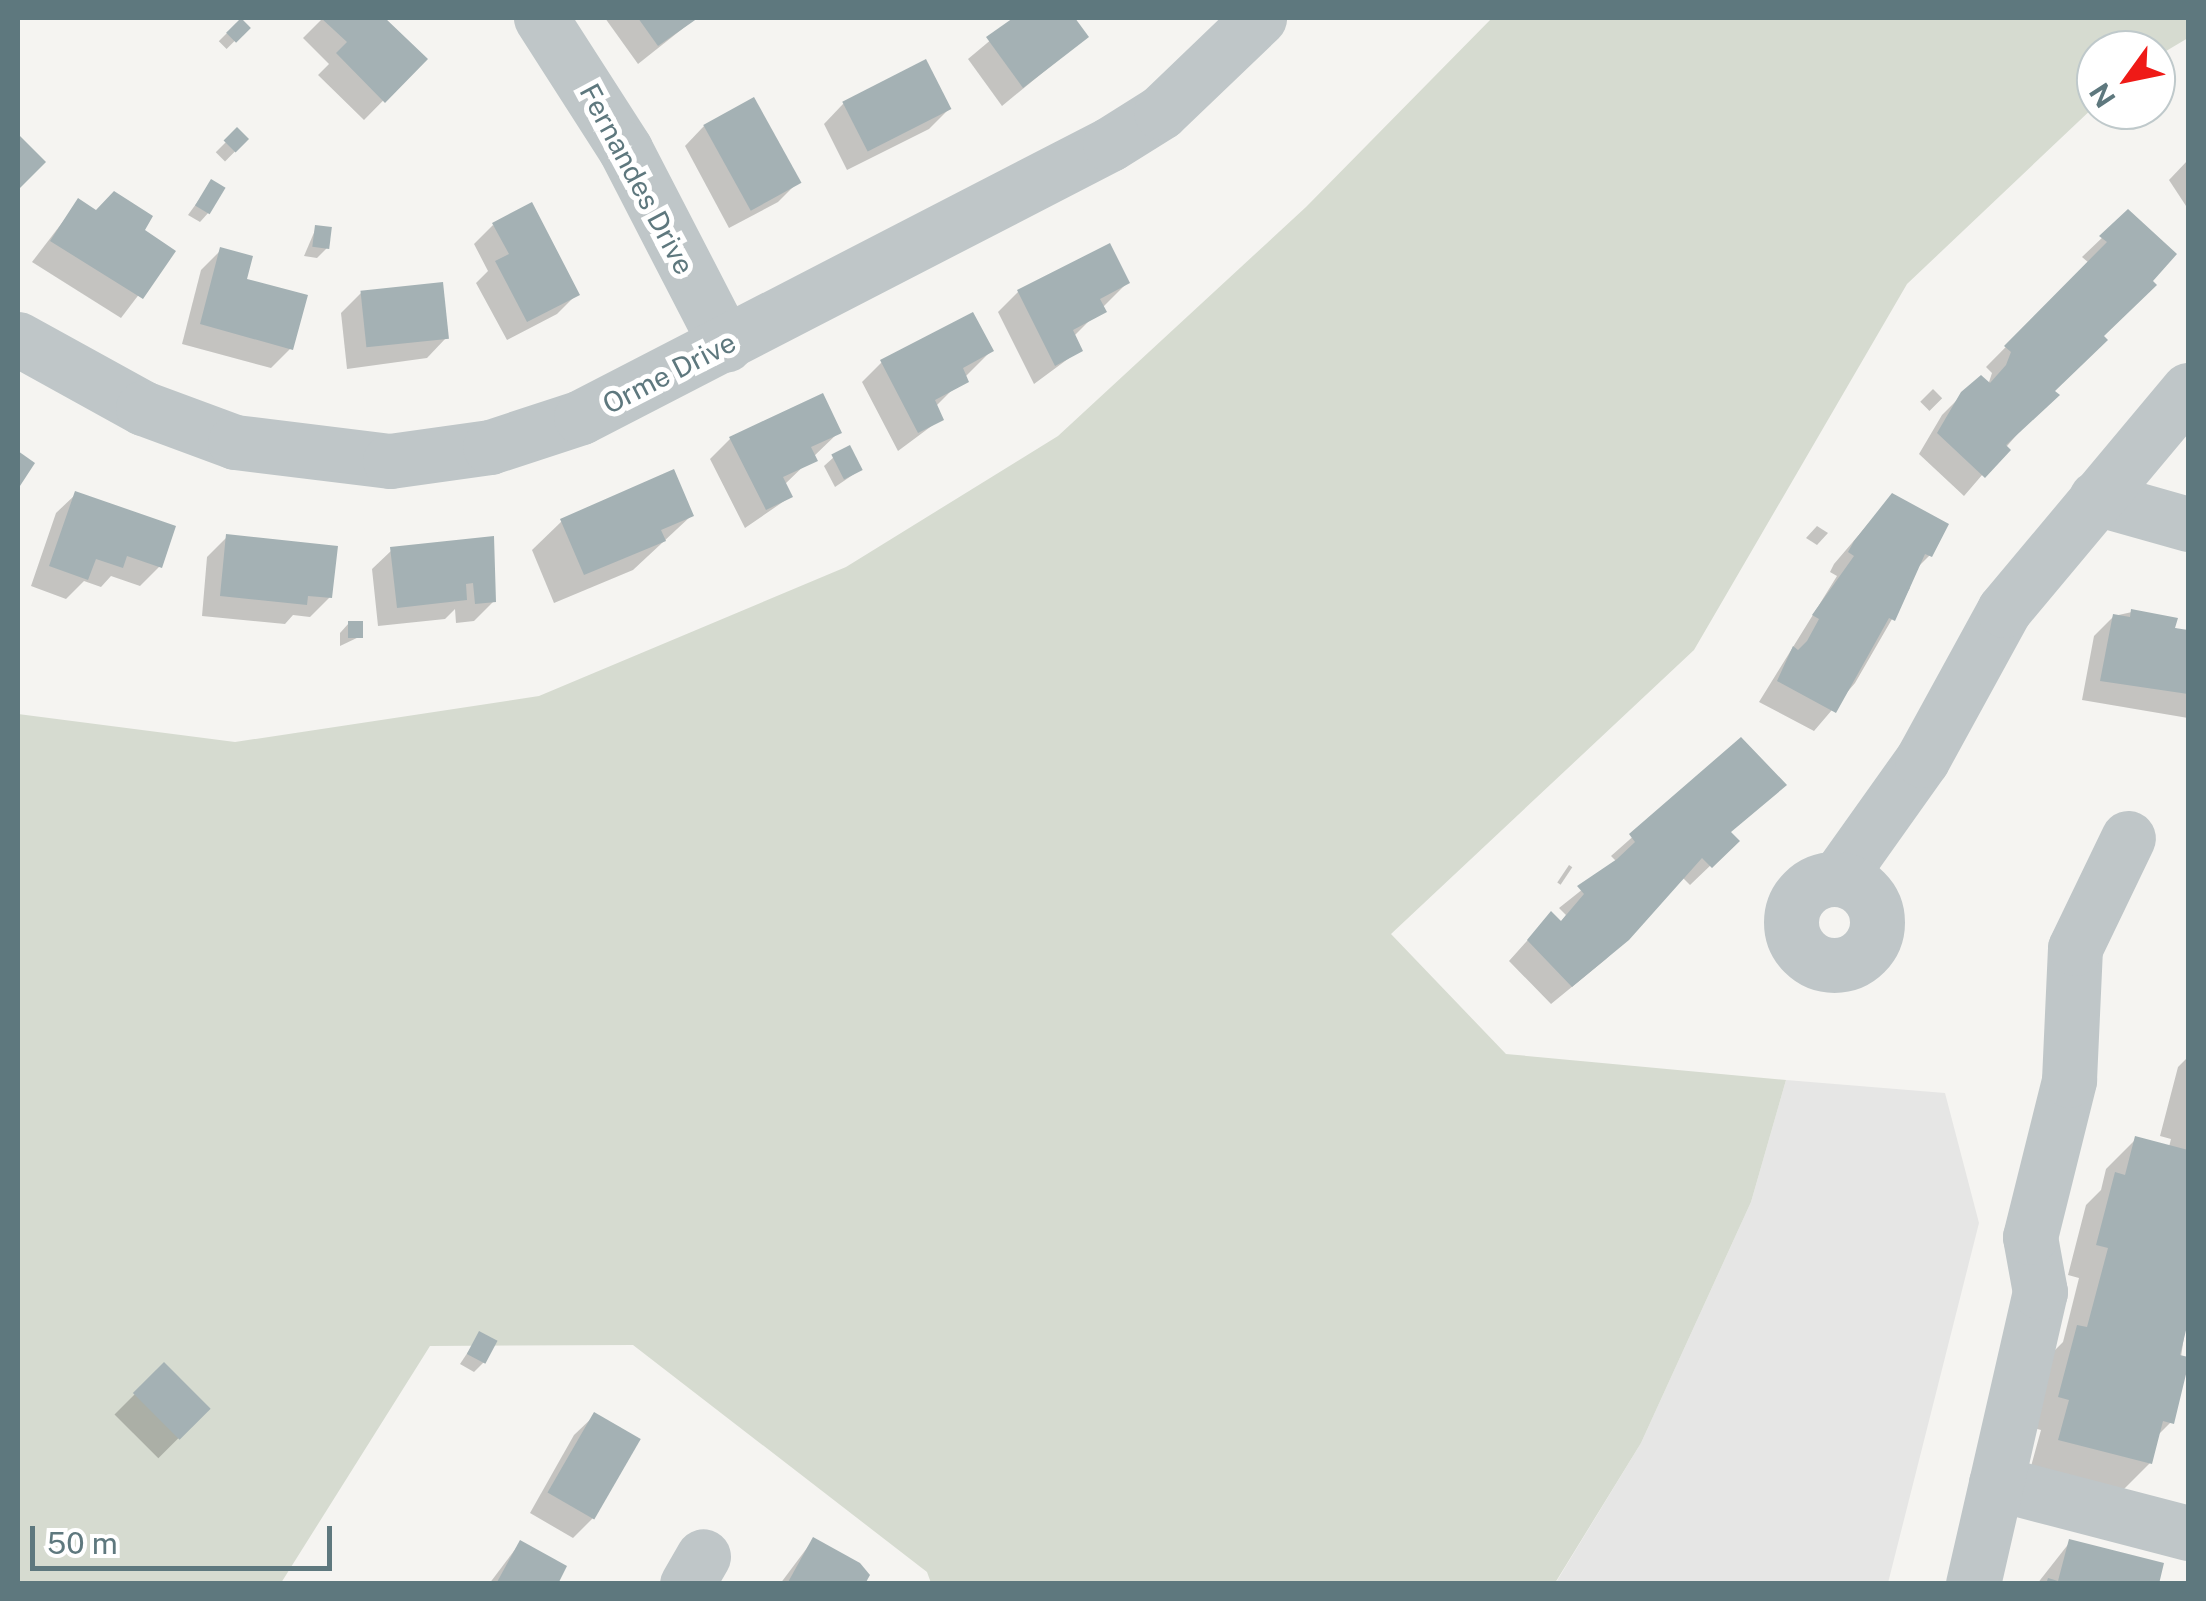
<!DOCTYPE html>
<html>
<head>
<meta charset="utf-8">
<style>
	body { margin:0 }
	#map { position:relative; width:2206px; height:1601px; overflow:hidden; background:#f5f4f1; font-family:"Public Sans",sans-serif }
	div>[style] { position:absolute }
	.built>* { inset:0; background:#e6e6e5 }
	.green>* { inset:0; background:#d6dbd0 }
	.shadow>* { inset:0; background:#0003; transform-origin:0 0 }
	.building>* { inset:0; background:#a4b1b4; transform-origin:0 0 }
	.minor>* { height:55px; margin:-27.5px; padding:0 27.5px; transform-origin:27.5px; border-radius:27.5px; background:#bfc6c8 }
	.minor>.ring { margin:-27.5px; padding:0; box-sizing:content-box; background:none; border:55px solid #bfc6c8; border-radius:50% }
	span { translate:-50% -50%; white-space:nowrap; text-align:center; line-height:1.15; -webkit-text-stroke:10px #fff; paint-order:stroke }
	.street-label { font-size:28px; color:#5e787e }
	.frame { position:absolute; inset:0; border:20px solid #5e787e; pointer-events:none }
	.north { position:absolute; left:2076px; top:30px; width:100px; height:100px; box-sizing:border-box; background:#fff; border:2px solid #bfc9cb; border-radius:50%; rotate:237deg; font-size:28px; font-weight:700; line-height:40px; text-align:center; color:#5e787e }
	.north::after { content:''; display:block; margin:auto; width:35px; height:45px; background:#ef1a17; clip-path:polygon(50% 0,100% 100%,50% 72%,0 100%) }
	.scale { position:absolute; left:30px; top:1526px; width:302px; height:45px; box-sizing:border-box; border:5px solid #5e787e; border-top:0; padding-left:12px; font-size:30px; line-height:35px; white-space:nowrap; color:#5e787e; -webkit-text-stroke:8px #fff; paint-order:stroke }
</style>
</head>
<body>
<div id="map">
	<div class="built">
		<i style="clip-path:polygon(1786px 1080px,1945px 1093px,1979px 1223px,1888px 1583px,1555px 1584px,1641px 1443px,1751px 1202px)"></i>
	</div>
	<div class="green">
		<i style="clip-path:polygon(1492px 18px,2188px 18px,2188px 38px,2156px 57px,2156px 50px,2096px 50px,2096px 105px,1907px 284px,1694px 650px,1391px 934px,1506px 1054px,1786px 1080px,1751px 1202px,1641px 1443px,1555px 1583px,931px 1583px,927px 1572px,633px 1345px,430px 1346px,281px 1583px,18px 1584px,18px 714px,235px 742px,539px 696px,846px 567px,1058px 436px,1306px 207px)"></i>
	</div>
	<div class="shadow">
		<i style="clip-path:polygon(323px 18px,381px 18px,424px 59px,364px 120px,318px 75px,329px 64px,303px 38px)"></i>
		<i style="clip-path:polygon(605px 18px,696px 18px,638px 64px)"></i>
		<i style="clip-path:polygon(1017px 18px,1072px 18px,1086px 37px,1002px 106px,968px 59px)"></i>
		<i style="left:240px;top:20px;width:11px;height:30px;rotate:45deg"></i>
		<i style="clip-path:polygon(843px 104px,949px 109px,929px 129px,847px 170px,824px 124px)"></i>
		<i style="clip-path:polygon(704px 126px,798px 182px,778px 202px,729px 228px,685px 146px)"></i>
		<i style="left:237px;top:131px;width:13px;height:30px;rotate:45deg"></i>
		<i style="clip-path:polygon(2188px 160px,2188px 209px,2169px 180px)"></i>
		<i style="clip-path:polygon(212px 182px,209px 212px,200px 222px,188px 215px)"></i>
		<i style="clip-path:polygon(78px 202px,172px 251px,121px 318px,32px 262px)"></i>
		<i style="clip-path:polygon(2128px 213px,2149px 281px,1964px 496px,1919px 454px,1942px 415px,1963px 394px,1988px 385px,1992px 373px,1986px 367px,2089px 263px,2082px 257px)"></i>
		<i style="clip-path:polygon(493px 225px,577px 294px,557px 314px,507px 340px,476px 283px,488px 271px,474px 244px)"></i>
		<i style="clip-path:polygon(316px 228px,327px 248px,317px 258px,304px 256px)"></i>
		<i style="clip-path:polygon(221px 250px,291px 348px,271px 368px,182px 344px,201px 270px)"></i>
		<i style="clip-path:polygon(1127px 283px,1073px 337px,1080px 350px,1034px 384px,998px 312px,1018px 292px)"></i>
		<i style="clip-path:polygon(361px 293px,446px 338px,427px 358px,347px 369px,341px 313px)"></i>
		<i style="clip-path:polygon(991px 351px,935px 407px,941px 419px,898px 451px,862px 382px,882px 362px)"></i>
		<i style="left:1933px;top:389px;width:13px;height:18px;rotate:45deg"></i>
		<i style="clip-path:polygon(839px 432px,784px 485px,790px 497px,745px 528px,710px 459px,730px 439px)"></i>
		<i style="clip-path:polygon(834px 457px,860px 470px,835px 487px,824px 466px)"></i>
		<i style="clip-path:polygon(76px 494px,160px 566px,140px 586px,111px 576px,101px 587px,84px 581px,66px 599px,31px 586px,56px 513px)"></i>
		<i style="clip-path:polygon(1892px 496px,1930px 555px,1911px 574px,1905px 585px,1910px 588px,1855px 683px,1814px 731px,1759px 702px,1837px 576px,1830px 572px,1834px 564px)"></i>
		<i style="clip-path:polygon(691px 516px,633px 570px,554px 603px,532px 550px,562px 521px)"></i>
		<i style="clip-path:polygon(1817px 526px,1828px 533px,1817px 545px,1806px 538px)"></i>
		<i style="clip-path:polygon(227px 537px,330px 597px,310px 617px,293px 615px,285px 624px,202px 616px,207px 557px)"></i>
		<i style="clip-path:polygon(492px 539px,494px 601px,474px 621px,456px 623px,455px 609px,445px 619px,378px 626px,372px 569px,392px 550px)"></i>
		<i style="clip-path:polygon(2132px 612px,2188px 633px,2188px 718px,2082px 700px,2094px 636px,2114px 616px)"></i>
		<i style="clip-path:polygon(349px 623px,361px 636px,340px 646px,340px 633px)"></i>
		<i style="clip-path:polygon(1741px 741px,1729px 833px,1736px 841px,1690px 885px,1682px 877px,1606px 959px,1551px 1004px,1509px 961px,1551px 914px,1560px 923px,1566px 915px,1559px 908px,1617px 862px,1611px 856px)"></i>
		<i style="left:1569px;top:865px;width:4px;height:21px;rotate:34deg"></i>
		<i style="clip-path:polygon(2188px 1057px,2188px 1311px,2171px 1422px,2156px 1437px,2150px 1463px,2120px 1493px,2030px 1470px,2041px 1430px,2030px 1427px,2048px 1357px,2063px 1342px,2079px 1278px,2068px 1275px,2086px 1205px,2101px 1190px,2106px 1169px,2136px 1139px,2169px 1147px,2171px 1139px,2160px 1136px,2178px 1067px)"></i>
		<i style="clip-path:polygon(480px 1334px,484px 1362px,474px 1372px,460px 1364px)"></i>
		<i style="left:164px;top:1365px;width:62px;height:70px;rotate:45deg"></i>
		<i style="clip-path:polygon(594px 1416px,637px 1440px,593px 1518px,573px 1538px,530px 1513px,574px 1435px)"></i>
		<i style="clip-path:polygon(813px 1540px,862px 1584px,780px 1584px)"></i>
		<i style="clip-path:polygon(2070px 1542px,2156px 1584px,2037px 1584px)"></i>
		<i style="clip-path:polygon(520px 1543px,555px 1584px,489px 1584px)"></i>
	</div>
	<div class="building">
		<i style="left:241px;top:18px;width:14px;height:21px;rotate:45deg"></i>
		<i style="clip-path:polygon(321px 18px,385px 18px,428px 59px,385px 103px,336px 53px,347px 42px)"></i>
		<i style="clip-path:polygon(638px 18px,698px 18px,658px 46px)"></i>
		<i style="clip-path:polygon(1013px 18px,1075px 18px,1089px 37px,1023px 88px,986px 37px)"></i>
		<i style="left:926px;top:59px;width:56px;height:94px;rotate:63deg"></i>
		<i style="left:754px;top:97px;width:98px;height:58px;rotate:61deg"></i>
		<i style="left:237px;top:127px;width:17px;height:19px;rotate:45deg"></i>
		<i style="clip-path:polygon(18px 134px,46px 162px,18px 190px)"></i>
		<i style="left:211px;top:179px;width:17px;height:31px;rotate:31deg"></i>
		<i style="clip-path:polygon(114px 191px,153px 216px,145px 230px,176px 251px,143px 299px,50px 241px,78px 198px,96px 210px)"></i>
		<i style="clip-path:polygon(532px 202px,580px 295px,527px 322px,495px 261px,509px 254px,492px 223px)"></i>
		<i style="clip-path:polygon(2128px 209px,2177px 254px,2153px 281px,2157px 285px,2104px 336px,2108px 340px,2055px 391px,2060px 395px,2006px 445px,2011px 450px,1985px 478px,1937px 433px,1961px 392px,1981px 375px,1990px 383px,2006px 365px,2011px 352px,2004px 346px,2107px 242px,2099px 236px)"></i>
		<i style="left:315px;top:225px;width:17px;height:22px;rotate:7deg"></i>
		<i style="clip-path:polygon(1110px 243px,1130px 283px,1100px 299px,1107px 312px,1073px 330px,1083px 351px,1055px 366px,1017px 290px)"></i>
		<i style="clip-path:polygon(220px 247px,253px 256px,247px 279px,308px 295px,293px 350px,200px 324px)"></i>
		<i style="left:443px;top:282px;width:57px;height:83px;rotate:84deg"></i>
		<i style="clip-path:polygon(973px 312px,994px 351px,963px 368px,969px 382px,935px 400px,944px 420px,918px 433px,880px 360px)"></i>
		<i style="clip-path:polygon(823px 393px,842px 433px,811px 447px,818px 461px,783px 477px,793px 497px,766px 510px,729px 437px)"></i>
		<i style="left:850px;top:445px;width:28px;height:21px;rotate:63deg"></i>
		<i style="clip-path:polygon(18px 451px,35px 463px,18px 489px)"></i>
		<i style="clip-path:polygon(674px 469px,694px 516px,661px 530px,666px 541px,584px 575px,560px 519px)"></i>
		<i style="clip-path:polygon(75px 491px,176px 526px,162px 568px,127px 556px,123px 568px,96px 559px,88px 580px,49px 566px)"></i>
		<i style="clip-path:polygon(1892px 493px,1949px 524px,1932px 557px,1925px 554px,1895px 621px,1889px 618px,1836px 713px,1777px 681px,1793px 646px,1798px 650px,1807px 641px,1819px 619px,1812px 615px,1854px 556px,1848px 552px,1854px 541px)"></i>
		<i style="clip-path:polygon(226px 534px,338px 546px,332px 598px,308px 596px,307px 605px,220px 596px)"></i>
		<i style="clip-path:polygon(494px 536px,496px 602px,475px 604px,473px 583px,466px 584px,467px 600px,397px 608px,390px 547px)"></i>
		<i style="clip-path:polygon(2131px 609px,2178px 618px,2175px 628px,2188px 630px,2188px 694px,2100px 681px,2113px 614px,2130px 617px)"></i>
		<i style="left:348px;top:621px;width:15px;height:17px"></i>
		<i style="clip-path:polygon(1741px 737px,1787px 785px,1731px 832px,1740px 841px,1712px 868px,1702px 858px,1629px 940px,1572px 987px,1527px 940px,1551px 911px,1561px 921px,1584px 894px,1577px 886px,1617px 859px,1635px 842px,1629px 834px)"></i>
		<i style="clip-path:polygon(2135px 1136px,2188px 1150px,2188px 1322px,2180px 1355px,2188px 1357px,2188px 1366px,2174px 1424px,2163px 1421px,2152px 1464px,2058px 1440px,2069px 1400px,2058px 1397px,2077px 1325px,2087px 1327px,2108px 1248px,2096px 1245px,2115px 1172px,2125px 1175px)"></i>
		<i style="left:479px;top:1331px;width:21px;height:26px;rotate:28deg"></i>
		<i style="left:164px;top:1362px;width:66px;height:44px;rotate:45deg"></i>
		<i style="left:594px;top:1412px;width:54px;height:93px;rotate:30deg"></i>
		<i style="clip-path:polygon(813px 1537px,860px 1563px,870px 1575px,865px 1584px,787px 1584px)"></i>
		<i style="clip-path:polygon(2069px 1539px,2164px 1563px,2159px 1584px,2046px 1584px,2048px 1578px,2058px 1581px)"></i>
		<i style="clip-path:polygon(520px 1540px,567px 1566px,558px 1584px,496px 1584px)"></i>
	</div>
	<div class="minor">
		<i style="left:541px;top:18px;width:156px;rotate:57.3deg"></i>
		<i style="left:625px;top:149px;width:220px;rotate:62.7deg"></i>
		<i style="left:18px;top:339px;width:143px;rotate:28.9deg"></i>
		<i style="left:143px;top:408px;width:98px;rotate:20.3deg"></i>
		<i style="left:235px;top:442px;width:156px;rotate:7deg"></i>
		<i style="left:390px;top:461px;width:101px;rotate:-8deg"></i>
		<i style="left:490px;top:447px;width:96px;rotate:-18.2deg"></i>
		<i style="left:581px;top:417px;width:595px;rotate:-27.3deg"></i>
		<i style="left:1110px;top:144px;width:60px;rotate:-32.1deg"></i>
		<i style="left:1161px;top:112px;width:136px;rotate:-43.8deg"></i>
		<i style="left:2096px;top:498px;width:96px;rotate:15.8deg"></i>
		<i style="left:1838px;top:878px;width:145px;rotate:-54.6deg"></i>
		<i style="left:1922px;top:760px;width:171px;rotate:-61.3deg"></i>
		<i style="left:2004px;top:610px;width:287px;rotate:-50.1deg"></i>
		<i class="ring" style="left:1791px;top:879px;width:31px;height:31px"></i>
		<i style="left:1996px;top:1483px;width:198px;rotate:14.6deg"></i>
		<i style="left:687px;top:1584px;width:32px;rotate:-60deg"></i>
		<i style="left:1973px;top:1584px;width:300px;rotate:-77.1deg"></i>
		<i style="left:2040px;top:1292px;width:56px;rotate:-100.3deg"></i>
		<i style="left:2030px;top:1237px;width:162px;rotate:-76deg"></i>
		<i style="left:2069px;top:1080px;width:132px;rotate:-87.4deg"></i>
		<i style="left:2075px;top:948px;width:122px;rotate:-64.3deg"></i>
	</div>
	<div class="street-label">
		<span style="left:637px;top:179px;rotate:62deg">Fernandes Drive</span>
		<span style="left:669px;top:373px;rotate:-27deg">Orme Drive</span>
	</div>
	<div class="frame"></div>
	<div class="north">N</div>
	<div class="scale">50 m</div>
</div>
</body>
</html>
